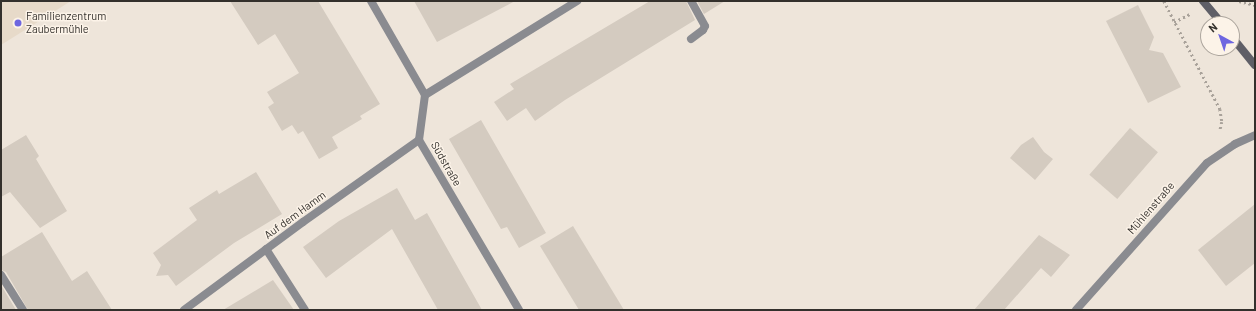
<!DOCTYPE html>
<html>
<head>
<meta charset="utf-8">
<style>
	body { margin:0 }
	#map { position:relative; width:1256px; height:311px; overflow:hidden; background:#eee5da; font-family:Barlow,sans-serif }
	div>[style] { position:absolute }
	.built>* { inset:0; background:#e7dac9 }
	.building>* { inset:0; background:#d4cbc0; transform-origin:0 0 }
	.path>* { height:2.5px; margin-top:-1.25px; transform-origin:0; background:repeating-linear-gradient(90deg,#a9a29a 0 2px,transparent 0 5px) }
	.lane>* { height:8px; margin:-4px; padding:0 4px; transform-origin:4px; border-radius:4px; background:#8a8b90 }
	.street>* { height:8px; margin:-4px; padding:0 4px; transform-origin:4px; border-radius:4px; background:#8a8b90 }
	.secondary>* { height:8px; margin:-4px; padding:0 4px; transform-origin:4px; border-radius:4px; background:#5f5f67 }
	.dots>* { width:11px; height:11px; translate:-50% -50%; box-sizing:border-box; border:2px solid #fcf3e8; border-radius:50% }
	span { translate:-50% -50%; white-space:nowrap; text-align:center; line-height:1.15; -webkit-text-stroke:3px #fcf3e8; paint-order:stroke }
	.poi-label { font-size:11px; color:#33302c }
	.left { translate:0 -50%; text-align:left }
	.street-label { font-size:11px; color:#33302c }
	.frame { position:absolute; inset:0; border:2px solid #33302c; pointer-events:none }
	.north { position:absolute; left:1200px; top:16px; width:40px; height:40px; box-sizing:border-box; background:#fcf3e8; border:1px solid #aca59d; border-radius:50%; rotate:320deg; font-size:11px; font-weight:700; line-height:16px; text-align:center; color:#33302c }
	.north::after { content:''; display:block; margin:auto; width:14px; height:18px; background:#6e66e0; clip-path:polygon(50% 0,100% 100%,50% 72%,0 100%) }
</style>
</head>
<body>
<div id="map">
	<div class="built">
		<i style="clip-path:polygon(1px 1px,71px 1px,1px 45px)"></i>
	</div>
	<div class="building">
		<i style="clip-path:polygon(230px 1px,318px 1px,380px 104px,360px 116px,362px 119px,332px 137px,338px 148px,319px 159px,303px 131px,298px 134px,292px 125px,282px 131px,268px 107px,274px 103px,267px 92px,299px 73px,275px 34px,258px 45px)"></i>
		<i style="clip-path:polygon(414px 1px,515px 1px,437px 42px)"></i>
		<i style="clip-path:polygon(650px 1px,686px 1px,695px 20px,565px 100px,535px 121px,526px 108px,507px 121px,494px 102px,514px 89px,510px 84px)"></i>
		<i style="clip-path:polygon(697px 1px,725px 1px,704px 14px)"></i>
		<i style="clip-path:polygon(1138px 5px,1154px 37px,1149px 50px,1163px 53px,1181px 87px,1148px 103px,1106px 21px)"></i>
		<i style="clip-path:polygon(481px 120px,546px 233px,519px 248px,507px 227px,501px 229px,449px 139px)"></i>
		<i style="left:1130px;top:128px;width:37px;height:62px;rotate:41deg"></i>
		<i style="clip-path:polygon(26px 135px,39px 156px,36px 159px,67px 211px,40px 228px,10px 192px,1px 197px,1px 150px)"></i>
		<i style="clip-path:polygon(1033px 137px,1044px 152px,1053px 159px,1035px 180px,1010px 158px,1021px 145px)"></i>
		<i style="clip-path:polygon(256px 172px,282px 214px,234px 243px,176px 286px,168px 275px,156px 276px,161px 265px,153px 253px,197px 220px,189px 208px,217px 190px,219px 194px)"></i>
		<i style="clip-path:polygon(397px 188px,415px 220px,427px 213px,482px 310px,438px 310px,392px 229px,326px 278px,303px 247px,339px 221px)"></i>
		<i style="clip-path:polygon(1255px 204px,1255px 263px,1226px 286px,1198px 250px)"></i>
		<i style="clip-path:polygon(573px 226px,587px 249px,624px 310px,579px 310px,540px 246px)"></i>
		<i style="clip-path:polygon(42px 232px,72px 281px,87px 271px,112px 310px,28px 310px,6px 272px,1px 270px,1px 257px)"></i>
		<i style="clip-path:polygon(1039px 235px,1070px 255px,1051px 277px,1041px 268px,1004px 310px,974px 310px)"></i>
		<i style="clip-path:polygon(273px 280px,294px 310px,223px 310px)"></i>
		<i style="clip-path:polygon(1px 285px,16px 310px,1px 310px)"></i>
	</div>
	<div class="path">
		<i style="left:1164px;top:1px;width:122px;rotate:62.6deg"></i>
		<i style="left:1220px;top:109px;width:13px;rotate:81deg"></i>
		<i style="left:1222px;top:122px;width:9px;rotate:103deg"></i>
		<i style="left:1239px;top:1px;width:16px;rotate:14deg"></i>
		<i style="left:1174px;top:22px;width:18px;rotate:-27deg"></i>
	</div>
	<div class="lane">
		<i style="left:691px;top:39px;width:15px;rotate:-37deg"></i>
		<i style="left:703px;top:30px;width:4px;rotate:-63deg"></i>
		<i style="left:705px;top:26px;width:29px;rotate:-119deg"></i>
		<i style="left:266px;top:249px;width:72px;rotate:57.4deg"></i>
	</div>
	<div class="street">
		<i style="left:371px;top:1px;width:108px;rotate:60.1deg"></i>
		<i style="left:425px;top:95px;width:45px;rotate:97.6deg"></i>
		<i style="left:419px;top:140px;width:197px;rotate:59.5deg"></i>
		<i style="left:425px;top:95px;width:179px;rotate:-31.7deg"></i>
		<i style="left:1px;top:275px;width:41px;rotate:57.8deg"></i>
		<i style="left:184px;top:310px;width:148px;rotate:-36.5deg"></i>
		<i style="left:303px;top:222px;width:142px;rotate:-35.3deg"></i>
		<i style="left:1076px;top:310px;width:197px;rotate:-48.3deg"></i>
		<i style="left:1207px;top:163px;width:34px;rotate:-34deg"></i>
		<i style="left:1235px;top:144px;width:22px;rotate:-24deg"></i>
	</div>
	<div class="secondary">
		<i style="left:1203px;top:1px;width:30px;rotate:50deg"></i>
		<i style="left:1232px;top:37px;width:36px;rotate:51deg"></i>
	</div>
	<div class="dots">
		<i style="left:18px;top:23px;background:#6e66e0"></i>
	</div>
	<div class="poi-label">
		<span class="left" style="left:26px;top:23px">Familienzentrum<br>Zaubermühle</span>
	</div>
	<div class="street-label">
		<span style="left:446px;top:164px;rotate:60deg">Südstraße</span>
		<span style="left:1151px;top:208px;rotate:-49deg">Mühlenstraße</span>
		<span style="left:295px;top:215px;rotate:-36deg">Auf dem Hamm</span>
	</div>
	<div class="frame"></div>
	<div class="north">N</div>
</div>
</body>
</html>
